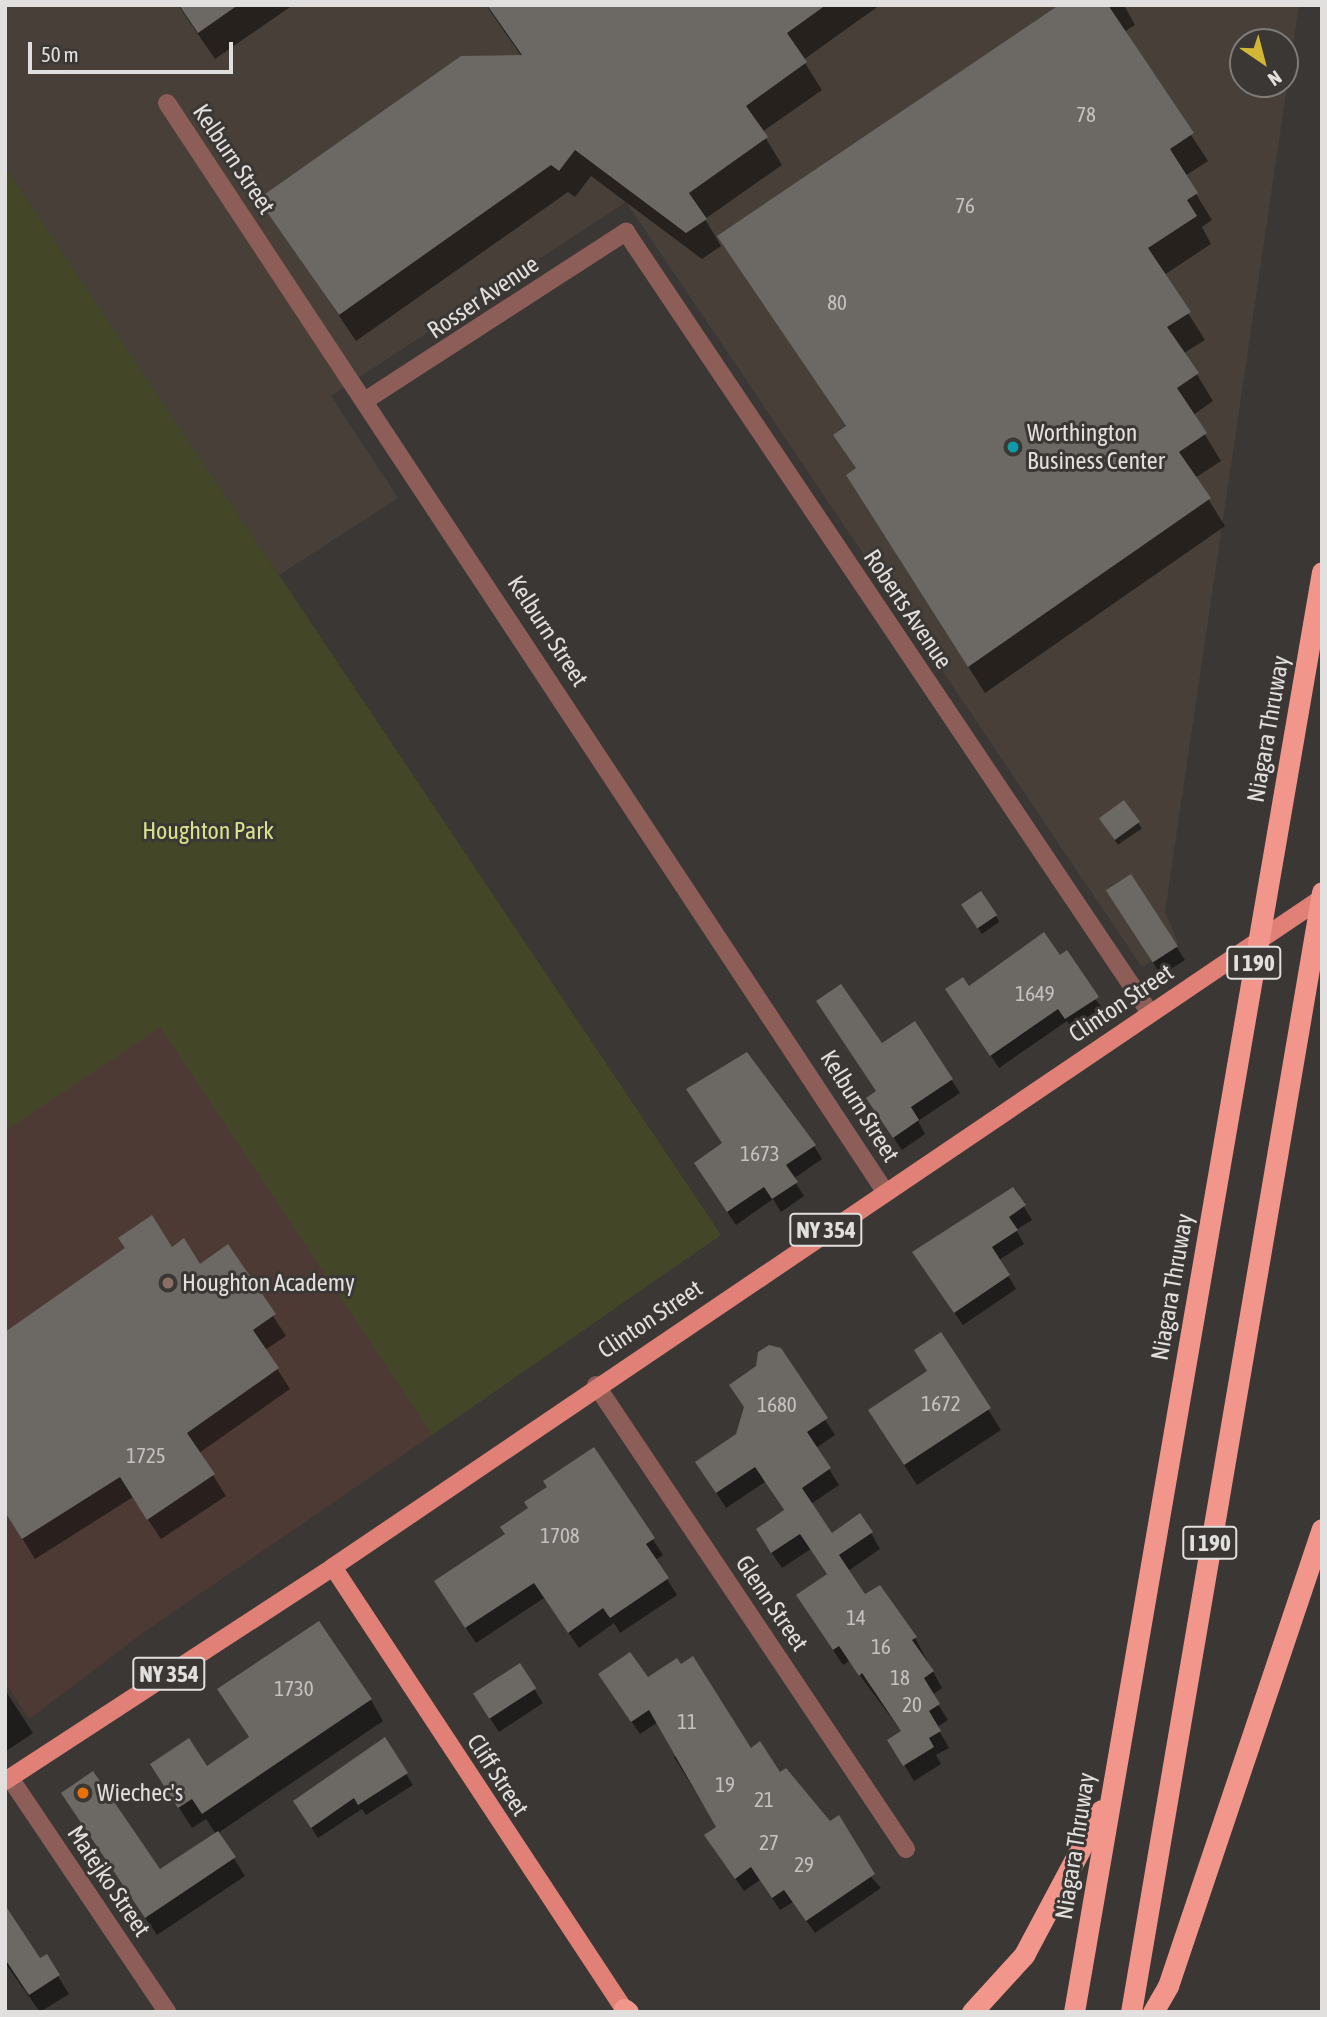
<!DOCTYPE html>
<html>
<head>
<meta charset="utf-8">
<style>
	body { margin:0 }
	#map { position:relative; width:1327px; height:2017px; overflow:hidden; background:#3b3734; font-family:"Asap Condensed",sans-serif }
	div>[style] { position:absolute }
	.built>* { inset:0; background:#483f38 }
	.education>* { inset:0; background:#4e3a35 }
	.green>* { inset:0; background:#434728 }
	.shadow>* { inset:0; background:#0007; transform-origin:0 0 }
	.building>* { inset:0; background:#6c6864; transform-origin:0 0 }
	.minor>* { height:18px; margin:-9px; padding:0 9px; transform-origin:9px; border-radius:9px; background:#8d5e58 }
	.major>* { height:18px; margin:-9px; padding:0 9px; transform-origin:9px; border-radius:9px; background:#e08076 }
	.highway>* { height:21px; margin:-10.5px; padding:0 10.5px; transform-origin:10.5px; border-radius:10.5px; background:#f2968c }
	.dots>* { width:19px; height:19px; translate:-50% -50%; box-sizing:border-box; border:4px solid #3b3734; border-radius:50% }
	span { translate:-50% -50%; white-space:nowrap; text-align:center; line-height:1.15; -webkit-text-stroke:6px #3b3734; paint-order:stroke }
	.number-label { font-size:21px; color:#c4c2c0 }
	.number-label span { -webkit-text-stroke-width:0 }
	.shield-label span { padding:2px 5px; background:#3b3734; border:2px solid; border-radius:5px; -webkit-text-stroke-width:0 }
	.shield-label { font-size:23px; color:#e2e0de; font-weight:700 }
	.street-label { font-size:24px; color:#e2e0de }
	.poi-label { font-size:24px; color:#e2e0de }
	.left { translate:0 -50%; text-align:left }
	.park-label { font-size:24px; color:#d7e38c }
	.frame { position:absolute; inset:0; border:7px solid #e2e0de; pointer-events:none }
	.north { position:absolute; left:1229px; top:28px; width:70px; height:70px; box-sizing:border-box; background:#3b3734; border:2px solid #7e7b78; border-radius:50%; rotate:145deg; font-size:19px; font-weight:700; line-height:28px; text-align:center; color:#e2e0de }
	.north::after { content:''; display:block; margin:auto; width:24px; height:32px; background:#d2b735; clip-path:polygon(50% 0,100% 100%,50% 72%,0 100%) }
	.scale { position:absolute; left:28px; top:42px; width:205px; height:32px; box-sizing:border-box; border:4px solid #e2e0de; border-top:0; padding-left:9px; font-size:21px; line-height:24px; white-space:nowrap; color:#e2e0de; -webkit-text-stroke:5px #3b3734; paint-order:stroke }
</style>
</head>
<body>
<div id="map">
	<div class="built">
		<i style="clip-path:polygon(evenodd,5px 5px,1299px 5px,1165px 912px,1178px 943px,1142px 967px,626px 202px,331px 396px,398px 498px,279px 575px,5px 166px,5px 5px,1243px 42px,1285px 42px,1285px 84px,1243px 84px,1243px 42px)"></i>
	</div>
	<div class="education">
		<i style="clip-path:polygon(160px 1026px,432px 1435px,144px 1632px,29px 1719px,5px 1683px,5px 1131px)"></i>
	</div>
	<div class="green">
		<i style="clip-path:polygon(5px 166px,721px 1235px,432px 1435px,160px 1027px,5px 1131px)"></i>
	</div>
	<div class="shadow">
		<i style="clip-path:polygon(178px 5px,293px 5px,215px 59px)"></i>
		<i style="clip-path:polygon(486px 5px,880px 5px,803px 60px,822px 90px,762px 132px,782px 165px,705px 219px,721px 246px,702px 259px,591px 176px,575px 197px,568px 192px,356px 341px,260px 199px,522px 57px)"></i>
		<i style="clip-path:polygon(1062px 5px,1124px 5px,1135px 25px,1124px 32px,1208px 161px,1185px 176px,1212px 220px,1202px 227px,1211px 244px,1164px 275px,1205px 340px,1184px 353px,1213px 401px,1193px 415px,1221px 461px,1195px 478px,1225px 526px,985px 693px,864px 503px,857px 470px,836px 435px,847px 428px,720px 236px)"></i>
		<i style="left:1124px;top:802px;width:32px;height:29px;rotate:56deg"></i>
		<i style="clip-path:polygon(1131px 877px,1185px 960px,1161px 975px,1116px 905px)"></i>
		<i style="clip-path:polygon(967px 912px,996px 916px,999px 922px,982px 934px)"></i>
		<i style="clip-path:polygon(1059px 957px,1105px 1011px,1074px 1032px,1067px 1021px,999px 1068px,955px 1002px)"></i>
		<i style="clip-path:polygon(915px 1023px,960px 1093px,918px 1121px,925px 1134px,902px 1150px,876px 1112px,881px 1045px)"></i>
		<i style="clip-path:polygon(814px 1146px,822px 1159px,793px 1179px,804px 1196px,781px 1212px,773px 1199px,736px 1225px,704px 1177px)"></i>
		<i style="clip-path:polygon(1013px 1189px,1032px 1220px,1016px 1230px,1024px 1244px,999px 1260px,1016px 1289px,963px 1325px,922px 1266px)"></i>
		<i style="clip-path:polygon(228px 1247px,286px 1336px,265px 1350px,290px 1389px,199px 1453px,226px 1496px,161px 1539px,133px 1497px,35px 1559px,12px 1522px,171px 1249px,200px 1266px)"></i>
		<i style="clip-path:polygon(941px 1335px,1001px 1430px,917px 1485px,882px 1431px,929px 1373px)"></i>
		<i style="clip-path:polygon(780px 1350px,835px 1435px,816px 1448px,839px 1485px,811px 1504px,831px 1535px,871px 1533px,880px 1549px,848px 1571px,864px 1597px,915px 1638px,942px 1688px,932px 1695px,948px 1720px,937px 1727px,949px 1748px,936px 1755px,941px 1764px,914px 1781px,899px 1756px,902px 1732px,849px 1661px,843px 1665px,807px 1611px,828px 1575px,811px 1549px,782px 1568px,767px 1546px,785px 1512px,765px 1482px,726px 1508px,707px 1478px,738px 1435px)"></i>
		<i style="clip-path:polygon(594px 1449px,663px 1555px,655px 1560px,677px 1595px,620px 1633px,614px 1623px,579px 1648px,544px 1598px,476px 1643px,446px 1598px,549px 1488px)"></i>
		<i style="clip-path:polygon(519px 1665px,543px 1703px,499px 1732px,483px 1708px)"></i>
		<i style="clip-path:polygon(647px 1680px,780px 1775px,881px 1888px,815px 1933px,793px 1902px,780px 1910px,760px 1880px,744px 1891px,714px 1849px,718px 1828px,674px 1757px,679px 1754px,658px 1722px,640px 1734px,608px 1687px)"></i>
		<i style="clip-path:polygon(5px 1690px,33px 1733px,5px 1752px)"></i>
		<i style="clip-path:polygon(219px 1690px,371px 1700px,383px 1721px,218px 1833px,245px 1876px,157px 1935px,74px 1812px,160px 1871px,216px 1834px,206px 1819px,192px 1828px,165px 1786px,207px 1768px,250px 1739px)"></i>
		<i style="clip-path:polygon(384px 1739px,413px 1785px,366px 1815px,362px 1809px,318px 1838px,302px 1813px)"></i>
		<i style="clip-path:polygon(5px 1908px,40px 1961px,46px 1957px,69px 1994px,40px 2012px,5px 1963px)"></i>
	</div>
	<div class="building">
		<i style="clip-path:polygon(179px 5px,238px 5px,198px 33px)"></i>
		<i style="clip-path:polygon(487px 5px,826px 5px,787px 33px,807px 62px,746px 106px,768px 137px,689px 193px,707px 219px,686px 233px,575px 150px,559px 171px,551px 165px,339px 315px,258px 199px,461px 56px,522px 55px)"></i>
		<i style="clip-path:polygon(1059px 5px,1108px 5px,1194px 133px,1170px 149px,1198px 193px,1187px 200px,1197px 216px,1148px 248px,1191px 312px,1167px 327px,1199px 373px,1177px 388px,1207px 433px,1179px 452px,1211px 498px,968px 667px,846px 475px,856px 468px,833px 435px,846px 426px,717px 236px)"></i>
		<i style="left:1124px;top:800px;width:27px;height:31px;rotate:54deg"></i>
		<i style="left:1131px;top:874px;width:86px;height:30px;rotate:57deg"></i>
		<i style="left:981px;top:891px;width:29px;height:24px;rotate:56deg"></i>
		<i style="clip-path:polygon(1044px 932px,1060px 955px,1067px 950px,1099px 997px,1065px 1019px,1058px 1009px,990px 1056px,945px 989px,963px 977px,969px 986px)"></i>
		<i style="clip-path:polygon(841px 984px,882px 1043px,915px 1021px,953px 1079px,911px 1107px,919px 1120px,893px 1138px,866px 1098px,876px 1091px,816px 1001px)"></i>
		<i style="clip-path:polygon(747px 1052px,816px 1145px,786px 1165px,798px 1182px,772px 1199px,764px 1187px,727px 1212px,694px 1163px,722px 1143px,686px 1089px)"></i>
		<i style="clip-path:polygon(1013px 1187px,1026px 1205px,1009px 1217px,1018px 1230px,992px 1247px,1010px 1275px,954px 1313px,912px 1252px)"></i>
		<i style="clip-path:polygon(152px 1215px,172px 1247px,184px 1238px,200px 1264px,228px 1244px,276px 1314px,253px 1330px,279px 1368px,187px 1433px,215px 1474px,147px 1520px,120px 1477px,22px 1539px,5px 1512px,5px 1332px,125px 1248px,118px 1238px)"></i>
		<i style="clip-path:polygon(941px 1332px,991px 1408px,904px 1465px,868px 1410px,927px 1371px,914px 1350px)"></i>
		<i style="clip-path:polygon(769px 1345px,781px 1348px,828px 1418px,807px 1432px,831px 1468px,802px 1488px,832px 1533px,860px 1513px,873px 1532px,839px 1555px,865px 1594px,880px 1585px,917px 1637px,912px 1640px,934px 1671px,924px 1678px,940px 1704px,929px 1711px,941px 1731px,929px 1738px,934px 1747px,903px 1766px,887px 1740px,901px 1731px,862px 1673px,859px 1676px,839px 1646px,833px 1650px,796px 1595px,827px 1574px,800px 1534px,771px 1553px,756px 1529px,784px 1510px,755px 1467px,716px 1493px,695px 1462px,736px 1434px,744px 1407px,729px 1385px,756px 1366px,758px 1352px)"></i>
		<i style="clip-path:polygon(594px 1447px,655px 1538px,646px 1544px,669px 1578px,610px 1618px,603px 1608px,568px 1633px,534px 1583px,465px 1628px,434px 1581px,505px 1534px,500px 1527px,528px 1508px,524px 1502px,547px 1487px,543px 1481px)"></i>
		<i style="clip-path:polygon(319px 1621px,372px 1699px,202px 1814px,192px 1799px,178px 1808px,150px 1764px,189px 1738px,207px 1766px,249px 1737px,217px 1689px)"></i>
		<i style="clip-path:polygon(630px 1652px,648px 1677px,677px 1658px,681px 1664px,693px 1656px,751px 1748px,760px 1741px,780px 1772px,786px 1768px,830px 1821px,839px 1815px,875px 1874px,806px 1921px,784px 1890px,772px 1898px,751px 1867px,735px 1879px,704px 1835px,716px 1827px,649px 1710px,631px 1722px,598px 1674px)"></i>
		<i style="left:520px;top:1663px;width:30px;height:56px;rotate:57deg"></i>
		<i style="clip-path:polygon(385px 1737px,408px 1773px,358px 1805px,354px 1798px,311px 1828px,293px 1801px)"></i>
		<i style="clip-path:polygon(93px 1771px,160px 1869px,218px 1831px,236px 1857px,145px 1918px,61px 1793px)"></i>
		<i style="clip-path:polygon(5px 1905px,40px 1958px,47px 1954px,60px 1975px,29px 1995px,5px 1959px)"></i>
	</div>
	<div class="minor">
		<i style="left:167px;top:103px;width:1302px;rotate:56.59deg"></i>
		<i style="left:366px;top:400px;width:310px;rotate:-32.9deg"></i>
		<i style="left:626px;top:232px;width:940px;rotate:56.14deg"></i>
		<i style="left:596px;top:1385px;width:558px;rotate:56.25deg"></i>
		<i style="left:10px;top:1778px;width:282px;rotate:56.1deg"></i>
	</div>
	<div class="major">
		<i style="left:333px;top:1567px;width:529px;rotate:56.64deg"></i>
		<i style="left:5px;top:1781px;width:392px;rotate:-33.1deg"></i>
		<i style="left:333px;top:1567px;width:1194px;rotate:-34.08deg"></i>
	</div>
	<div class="highway">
		<i style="left:624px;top:2009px;width:5px;rotate:37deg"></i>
		<i style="left:972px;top:2012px;width:77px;rotate:-47.6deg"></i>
		<i style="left:1024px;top:1955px;width:164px;rotate:-62deg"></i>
		<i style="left:1074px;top:2012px;width:1461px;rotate:-80.23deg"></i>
		<i style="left:1131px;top:2012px;width:1136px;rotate:-80.32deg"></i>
		<i style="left:1153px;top:2012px;width:30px;rotate:-60deg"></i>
		<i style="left:1168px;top:1986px;width:482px;rotate:-71.4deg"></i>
	</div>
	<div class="dots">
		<i style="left:1013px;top:447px;background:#0f9aa8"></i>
		<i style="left:168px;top:1283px;background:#8d6e63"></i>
		<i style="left:83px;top:1793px;background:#e8710a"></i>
	</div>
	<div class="number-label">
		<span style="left:1086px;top:114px">78</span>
		<span style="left:965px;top:205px">76</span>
		<span style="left:837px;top:302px">80</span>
		<span style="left:1035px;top:993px">1649</span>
		<span style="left:760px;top:1153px">1673</span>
		<span style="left:941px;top:1403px">1672</span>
		<span style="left:777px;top:1404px">1680</span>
		<span style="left:146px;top:1455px">1725</span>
		<span style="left:560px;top:1535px">1708</span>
		<span style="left:856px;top:1617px">14</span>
		<span style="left:881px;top:1646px">16</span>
		<span style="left:900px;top:1677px">18</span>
		<span style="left:294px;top:1688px">1730</span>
		<span style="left:912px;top:1704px">20</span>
		<span style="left:687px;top:1721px">11</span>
		<span style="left:725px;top:1784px">19</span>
		<span style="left:764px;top:1799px">21</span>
		<span style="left:769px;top:1842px">27</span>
		<span style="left:804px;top:1864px">29</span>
	</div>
	<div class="shield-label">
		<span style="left:1254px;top:963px">I 190</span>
		<span style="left:826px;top:1230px">NY 354</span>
		<span style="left:1210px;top:1543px">I 190</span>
		<span style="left:169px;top:1674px">NY 354</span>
	</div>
	<div class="street-label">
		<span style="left:234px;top:159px;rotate:56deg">Kelburn Street</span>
		<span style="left:483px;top:297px;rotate:-34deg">Rosser Avenue</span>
		<span style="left:908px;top:609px;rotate:56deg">Roberts Avenue</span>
		<span style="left:548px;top:631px;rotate:57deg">Kelburn Street</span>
		<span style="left:1268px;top:729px;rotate:-80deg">Niagara Thruway</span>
		<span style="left:1121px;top:1003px;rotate:-34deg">Clinton Street</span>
		<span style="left:860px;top:1106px;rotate:58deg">Kelburn Street</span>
		<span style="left:1172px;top:1287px;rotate:-80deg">Niagara Thruway</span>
		<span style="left:650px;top:1319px;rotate:-34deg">Clinton Street</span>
		<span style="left:772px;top:1603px;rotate:56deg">Glenn Street</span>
		<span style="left:498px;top:1775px;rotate:57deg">Cliff Street</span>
		<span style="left:1075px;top:1846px;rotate:-81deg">Niagara Thruway</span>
		<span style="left:109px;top:1881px;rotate:56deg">Matejko Street</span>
	</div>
	<div class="poi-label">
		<span class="left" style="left:1027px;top:447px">Worthington<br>Business Center</span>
		<span class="left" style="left:182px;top:1283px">Houghton Academy</span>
		<span class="left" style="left:97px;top:1793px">Wiechec's</span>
	</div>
	<div class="park-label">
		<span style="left:208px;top:831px">Houghton Park</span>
	</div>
	<div class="frame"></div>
	<div class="north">N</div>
	<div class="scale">50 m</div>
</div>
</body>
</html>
